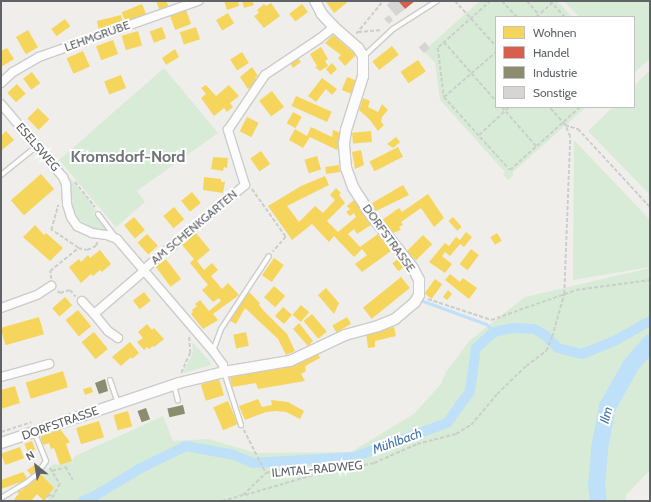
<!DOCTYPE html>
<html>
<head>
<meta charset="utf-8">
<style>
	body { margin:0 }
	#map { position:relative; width:651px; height:502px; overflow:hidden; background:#efeeea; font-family:Cabin,sans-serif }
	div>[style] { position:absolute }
	.green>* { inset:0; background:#d8ebd6 }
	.homes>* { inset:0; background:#f6d55c; transform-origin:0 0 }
	.shops>* { inset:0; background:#d6604d }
	.industry>* { inset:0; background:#8c8c6e; transform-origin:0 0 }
	.stream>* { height:3px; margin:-1.5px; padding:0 1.5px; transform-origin:1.5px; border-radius:1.5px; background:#bfe0f9 }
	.canal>* { height:10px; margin:-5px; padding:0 5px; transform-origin:5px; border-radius:5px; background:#bfe0f9 }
	.river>* { height:17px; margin:-8.5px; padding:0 8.5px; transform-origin:8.5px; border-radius:8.5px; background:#bfe0f9 }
	.building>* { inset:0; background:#d6d5d3; transform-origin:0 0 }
	.path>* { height:1.5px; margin-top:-0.75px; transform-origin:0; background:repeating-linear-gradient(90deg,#cacfcc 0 4px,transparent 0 6px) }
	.roads { filter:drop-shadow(1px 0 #cbcccc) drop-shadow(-1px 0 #cbcccc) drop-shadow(0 1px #cbcccc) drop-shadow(0 -1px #cbcccc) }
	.service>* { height:4px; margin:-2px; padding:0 2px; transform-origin:2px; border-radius:2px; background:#fdfcfc }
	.minor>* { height:8px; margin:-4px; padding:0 4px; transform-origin:4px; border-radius:4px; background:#fdfcfc }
	.tertiary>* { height:10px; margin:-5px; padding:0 5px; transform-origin:5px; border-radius:5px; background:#fdfcfc }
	span { translate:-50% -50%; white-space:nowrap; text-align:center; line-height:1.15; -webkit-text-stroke:4px #fff; paint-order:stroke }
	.street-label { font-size:12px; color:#5f6368 }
	.water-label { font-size:13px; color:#4174aa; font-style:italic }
	.district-label { font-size:16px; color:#70757a; font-weight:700 }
	.frame { position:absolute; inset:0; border:2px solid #5f6368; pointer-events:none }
	.legend { position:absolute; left:495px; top:16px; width:140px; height:92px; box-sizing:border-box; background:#fff; border:1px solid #bfc1c3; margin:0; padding:5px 7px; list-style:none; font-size:12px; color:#5f6368 }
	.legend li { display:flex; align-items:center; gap:8px; height:20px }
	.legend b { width:20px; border:1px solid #bfc1c3 }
	.north { position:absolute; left:16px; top:446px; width:40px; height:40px; -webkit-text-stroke:3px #fff; paint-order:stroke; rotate:330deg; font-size:11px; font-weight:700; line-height:16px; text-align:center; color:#5f6368 }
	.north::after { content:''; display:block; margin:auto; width:14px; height:18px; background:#5f6368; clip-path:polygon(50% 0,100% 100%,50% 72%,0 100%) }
</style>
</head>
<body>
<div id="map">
	<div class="green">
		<i style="clip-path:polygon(480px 1px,557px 1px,572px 17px,496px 17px,496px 107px,586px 107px,512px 173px,514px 175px,508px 180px,503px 174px,505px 172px,440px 100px,435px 63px,425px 52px,430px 48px,429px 46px)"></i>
		<i style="clip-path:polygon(564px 1px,650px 1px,650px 59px,634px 73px,634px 17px,579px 17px)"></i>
		<i style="clip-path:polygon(164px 68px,218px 133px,137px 191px,145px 202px,116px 227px,59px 160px)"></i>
		<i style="clip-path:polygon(650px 70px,650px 195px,588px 131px,613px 107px,634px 107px,634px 86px)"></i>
		<i style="clip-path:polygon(574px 140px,650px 220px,650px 267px,573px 280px)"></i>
		<i style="clip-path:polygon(70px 178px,96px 210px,93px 213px,108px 231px,90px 227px,78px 219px,73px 207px)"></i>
		<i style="clip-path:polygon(650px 268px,650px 470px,627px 494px,625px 501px,54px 501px,47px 499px,54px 488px,41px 474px,54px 464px,60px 465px,72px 461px,75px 456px,163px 416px,173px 441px,208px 439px,257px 453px,351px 452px,414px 414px,441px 384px,446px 372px,470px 340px,525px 297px)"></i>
		<i style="clip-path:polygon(192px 342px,209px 360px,211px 365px,183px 373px,193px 352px)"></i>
	</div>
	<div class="homes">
		<i style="clip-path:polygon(156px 1px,166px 1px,169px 7px,160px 11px)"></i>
		<i style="clip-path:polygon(224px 1px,238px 1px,239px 6px,227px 10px)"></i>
		<i style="clip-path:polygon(242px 1px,252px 1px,254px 5px,244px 8px)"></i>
		<i style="clip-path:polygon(328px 1px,349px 1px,334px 13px,326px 2px)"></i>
		<i style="clip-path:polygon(271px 3px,280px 16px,264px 28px,254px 16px,259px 13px,257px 10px,264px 4px,266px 6px)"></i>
		<i style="left:142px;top:4px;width:11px;height:22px;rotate:68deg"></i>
		<i style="left:302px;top:4px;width:10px;height:16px;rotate:53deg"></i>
		<i style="left:186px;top:10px;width:15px;height:17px;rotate:70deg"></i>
		<i style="left:228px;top:13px;width:12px;height:14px;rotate:59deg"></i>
		<i style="left:121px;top:15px;width:8px;height:25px;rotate:76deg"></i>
		<i style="left:65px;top:19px;width:9px;height:17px;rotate:54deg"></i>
		<i style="left:162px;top:27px;width:12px;height:13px;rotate:70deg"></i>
		<i style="left:196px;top:27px;width:13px;height:17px;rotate:72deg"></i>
		<i style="left:28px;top:30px;width:20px;height:14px;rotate:60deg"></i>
		<i style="left:138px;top:31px;width:15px;height:17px;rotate:74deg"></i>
		<i style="clip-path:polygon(333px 35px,356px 55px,345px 66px,338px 58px,341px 55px,325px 43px)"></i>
		<i style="left:113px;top:40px;width:15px;height:18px;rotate:70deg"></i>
		<i style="left:392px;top:46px;width:11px;height:25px;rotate:52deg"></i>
		<i style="clip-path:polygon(321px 47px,328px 59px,325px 61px,328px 66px,320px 71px,315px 67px,317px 66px,310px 54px)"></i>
		<i style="clip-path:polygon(7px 48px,14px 59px,1px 67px,1px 51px)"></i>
		<i style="clip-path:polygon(175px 49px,179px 57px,166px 65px,162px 58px)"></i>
		<i style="left:83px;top:51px;width:17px;height:18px;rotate:66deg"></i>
		<i style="left:242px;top:52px;width:13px;height:14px;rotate:58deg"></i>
		<i style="clip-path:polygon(297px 57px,301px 62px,293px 68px,290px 63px)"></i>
		<i style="left:418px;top:60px;width:14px;height:21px;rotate:56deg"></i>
		<i style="clip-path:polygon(332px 63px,337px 69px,331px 75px,326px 69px)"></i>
		<i style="clip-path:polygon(252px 67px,258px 76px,255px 78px,258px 82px,248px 89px,240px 77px)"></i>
		<i style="left:32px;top:72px;width:14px;height:11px;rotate:54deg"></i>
		<i style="left:121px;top:75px;width:14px;height:18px;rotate:69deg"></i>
		<i style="left:347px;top:77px;width:11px;height:14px;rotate:22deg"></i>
		<i style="clip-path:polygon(322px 78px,337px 89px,332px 95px,326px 89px,316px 102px,308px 96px)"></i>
		<i style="left:17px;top:84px;width:13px;height:13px;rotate:48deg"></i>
		<i style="clip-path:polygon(206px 85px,216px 96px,229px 85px,239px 96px,230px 103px,233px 107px,227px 112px,224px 108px,214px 116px,201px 98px,206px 94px,201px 88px)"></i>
		<i style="left:272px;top:91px;width:20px;height:16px;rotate:53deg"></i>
		<i style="left:296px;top:96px;width:39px;height:11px;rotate:24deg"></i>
		<i style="clip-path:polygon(363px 98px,370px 101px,368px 107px,378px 112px,382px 104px,388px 110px,382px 117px,381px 122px,384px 125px,378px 131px,370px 120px,359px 110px)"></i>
		<i style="left:38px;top:108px;width:16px;height:15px;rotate:45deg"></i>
		<i style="left:293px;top:112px;width:10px;height:13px;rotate:29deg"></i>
		<i style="left:247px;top:117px;width:13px;height:16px;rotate:27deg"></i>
		<i style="clip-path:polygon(311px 127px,332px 137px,333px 130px,341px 133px,341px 140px,337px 150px,310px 137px,303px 148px,289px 140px,295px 129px,307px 136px)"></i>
		<i style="clip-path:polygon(6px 131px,14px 140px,2px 150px,1px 136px)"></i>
		<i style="left:371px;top:131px;width:11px;height:19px;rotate:85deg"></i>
		<i style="clip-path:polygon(396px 137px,400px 142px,393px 148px,387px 144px)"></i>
		<i style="left:398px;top:147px;width:11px;height:32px;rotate:63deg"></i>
		<i style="clip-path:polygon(361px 150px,364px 165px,355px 169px,352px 152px)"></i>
		<i style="left:261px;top:151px;width:16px;height:13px;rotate:55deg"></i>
		<i style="left:317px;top:156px;width:14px;height:13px;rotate:73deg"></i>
		<i style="clip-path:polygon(213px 157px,228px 158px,227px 168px,224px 167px,223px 171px,211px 169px)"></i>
		<i style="left:339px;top:165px;width:7px;height:14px;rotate:82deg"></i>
		<i style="left:41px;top:174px;width:20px;height:40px;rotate:49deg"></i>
		<i style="clip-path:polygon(325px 176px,329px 185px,287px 206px,299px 222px,315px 206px,323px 213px,335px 200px,330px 195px,336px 188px,341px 193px,339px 195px,345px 203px,327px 221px,338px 232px,356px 217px,354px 213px,350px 216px,346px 212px,350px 209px,347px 206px,354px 200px,371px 225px,357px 234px,354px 229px,348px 234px,360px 247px,378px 234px,391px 251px,362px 272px,355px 264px,367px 255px,362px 249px,354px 257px,334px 236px,329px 242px,312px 224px,292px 240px,268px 206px,301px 186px)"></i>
		<i style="clip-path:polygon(204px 177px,221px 179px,221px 182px,225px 182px,223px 193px,203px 190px)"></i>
		<i style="clip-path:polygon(403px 185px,409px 195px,376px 211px,372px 203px)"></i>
		<i style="left:192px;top:192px;width:14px;height:14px;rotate:51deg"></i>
		<i style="clip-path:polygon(428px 194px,444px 218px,434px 227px,421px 208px,401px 222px,403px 225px,399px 227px,401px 230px,390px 234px,382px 220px,399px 208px,402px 212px)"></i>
		<i style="left:174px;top:207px;width:16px;height:14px;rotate:50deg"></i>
		<i style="left:134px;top:217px;width:17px;height:13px;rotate:50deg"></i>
		<i style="left:453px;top:217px;width:13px;height:6px;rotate:48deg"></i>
		<i style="clip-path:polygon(35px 225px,44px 235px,46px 233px,63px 248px,50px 261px,23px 237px)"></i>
		<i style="clip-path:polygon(466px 232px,472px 237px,464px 247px,460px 244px,450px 256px,445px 252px,442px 256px,452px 264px,445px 273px,429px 262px,445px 243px,449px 246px,456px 237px,460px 240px)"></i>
		<i style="clip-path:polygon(196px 233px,210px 250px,197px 261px,204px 270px,212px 263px,218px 270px,211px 276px,222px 289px,228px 283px,239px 295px,213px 314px,218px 320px,203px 329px,191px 314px,193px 312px,192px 310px,197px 306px,195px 304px,200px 300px,209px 311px,221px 301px,219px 298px,213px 302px,202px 290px,208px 285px,190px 263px,194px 259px,182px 245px)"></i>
		<i style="left:497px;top:233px;width:9px;height:8px;rotate:58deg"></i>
		<i style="left:147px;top:234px;width:16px;height:13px;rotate:47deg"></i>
		<i style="left:423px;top:235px;width:13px;height:23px;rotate:45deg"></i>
		<i style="left:471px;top:249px;width:10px;height:19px;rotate:37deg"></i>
		<i style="clip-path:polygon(100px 250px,111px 264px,102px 272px,100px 270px,93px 276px,91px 274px,81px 283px,69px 267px,79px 259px,81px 262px,88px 255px,90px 258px)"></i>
		<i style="left:274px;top:258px;width:12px;height:21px;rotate:35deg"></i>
		<i style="left:166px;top:259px;width:25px;height:13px;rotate:53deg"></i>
		<i style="left:398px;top:259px;width:10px;height:7px;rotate:53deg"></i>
		<i style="clip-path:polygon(450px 274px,460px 282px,463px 278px,477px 288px,469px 299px,445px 280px)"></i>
		<i style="left:401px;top:277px;width:14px;height:49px;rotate:51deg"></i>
		<i style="left:435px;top:279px;width:9px;height:18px;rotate:36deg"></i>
		<i style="left:274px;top:286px;width:15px;height:15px;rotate:42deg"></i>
		<i style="clip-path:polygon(326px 288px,339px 303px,334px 314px,318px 295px)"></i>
		<i style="clip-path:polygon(448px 290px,452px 294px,447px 300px,443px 297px)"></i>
		<i style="clip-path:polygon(248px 291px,260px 303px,259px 305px,263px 310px,287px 334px,295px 351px,286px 355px,278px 339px,245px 308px,236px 324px,229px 320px)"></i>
		<i style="left:144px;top:292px;width:11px;height:14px;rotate:52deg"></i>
		<i style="left:65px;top:297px;width:11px;height:17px;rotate:49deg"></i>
		<i style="left:301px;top:305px;width:11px;height:13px;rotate:41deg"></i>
		<i style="left:283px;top:307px;width:12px;height:12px;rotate:42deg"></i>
		<i style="left:78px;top:310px;width:21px;height:16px;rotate:51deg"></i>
		<i style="left:312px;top:314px;width:23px;height:11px;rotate:50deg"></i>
		<i style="left:39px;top:317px;width:18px;height:40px;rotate:74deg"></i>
		<i style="left:347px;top:317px;width:8px;height:17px;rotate:60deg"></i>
		<i style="clip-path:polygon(299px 323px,313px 341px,308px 346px,293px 329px)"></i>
		<i style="clip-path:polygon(147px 324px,152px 330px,154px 328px,164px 339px,154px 347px,153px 346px,149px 349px,147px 347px,144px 350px,137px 342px,143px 338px,138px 332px)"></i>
		<i style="clip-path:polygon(394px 327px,396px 336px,375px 341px,375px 347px,368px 348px,366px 333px)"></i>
		<i style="left:94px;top:332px;width:22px;height:16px;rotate:51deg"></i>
		<i style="left:246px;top:332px;width:14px;height:13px;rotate:78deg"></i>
		<i style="clip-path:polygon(130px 342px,139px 353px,132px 359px,131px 357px,121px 366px,112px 357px)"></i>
		<i style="clip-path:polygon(317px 351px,320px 358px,307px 365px,305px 367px,306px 371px,301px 374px,305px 381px,258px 389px,256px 383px,232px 387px,230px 377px,297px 365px,296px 362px)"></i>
		<i style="left:63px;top:371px;width:17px;height:39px;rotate:73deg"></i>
		<i style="left:219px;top:379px;width:17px;height:19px;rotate:73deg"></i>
		<i style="clip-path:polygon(15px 386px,20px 403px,1px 409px,1px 390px)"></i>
		<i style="clip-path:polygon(91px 387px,93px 392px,85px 395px,83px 389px)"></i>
		<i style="clip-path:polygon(258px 399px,262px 407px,272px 405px,271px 400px,288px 402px,304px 411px,300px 419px,286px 412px,277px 411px,266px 412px,245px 420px,239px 406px)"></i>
		<i style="left:228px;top:401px;width:25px;height:16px;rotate:67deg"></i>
		<i style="left:128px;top:411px;width:16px;height:15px;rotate:75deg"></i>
		<i style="left:99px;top:421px;width:17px;height:24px;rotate:73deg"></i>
		<i style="clip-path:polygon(60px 429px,70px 442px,66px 444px,72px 461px,60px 465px,54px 448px,51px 449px,49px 443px,43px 445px,40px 436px)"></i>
		<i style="left:32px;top:441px;width:9px;height:8px;rotate:69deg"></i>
		<i style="left:20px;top:447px;width:12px;height:20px;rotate:70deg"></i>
		<i style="clip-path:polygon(36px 464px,39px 467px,31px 475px,27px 470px)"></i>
		<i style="clip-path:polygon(23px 472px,27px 478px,24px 481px,1px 489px,1px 480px)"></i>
		<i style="clip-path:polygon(41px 474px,54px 488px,44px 501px,37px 494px,31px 501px,13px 501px,19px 493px,17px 492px,20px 489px,21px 491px,28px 484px,29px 485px)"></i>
	</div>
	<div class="shops">
		<i style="clip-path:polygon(398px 1px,415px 1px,405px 9px)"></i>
	</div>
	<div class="industry">
		<i style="clip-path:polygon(105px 379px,108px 391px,99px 394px,95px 383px)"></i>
		<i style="left:183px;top:405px;width:9px;height:16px;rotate:77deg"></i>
		<i style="left:146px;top:408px;width:12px;height:9px;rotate:70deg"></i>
	</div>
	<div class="stream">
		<i style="left:423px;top:301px;width:67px;rotate:20.1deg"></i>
		<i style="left:486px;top:324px;width:11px;rotate:45deg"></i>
	</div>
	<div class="canal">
		<i style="left:83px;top:501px;width:11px;rotate:-22deg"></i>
		<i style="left:93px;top:497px;width:54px;rotate:-31.3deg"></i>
		<i style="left:139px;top:469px;width:52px;rotate:-26.1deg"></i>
		<i style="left:186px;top:446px;width:49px;rotate:10.6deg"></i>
		<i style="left:234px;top:455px;width:21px;rotate:23deg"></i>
		<i style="left:253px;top:463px;width:101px;rotate:-3.4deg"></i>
		<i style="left:354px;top:457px;width:99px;rotate:-20.1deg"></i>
		<i style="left:447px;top:423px;width:39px;rotate:-54deg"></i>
		<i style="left:470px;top:391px;width:43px;rotate:-82.1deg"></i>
		<i style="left:476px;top:348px;width:24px;rotate:-42deg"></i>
		<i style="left:494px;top:332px;width:19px;rotate:-12deg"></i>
		<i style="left:513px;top:328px;width:21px;rotate:3deg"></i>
		<i style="left:534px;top:329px;width:13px;rotate:29deg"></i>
		<i style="left:545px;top:335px;width:18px;rotate:45deg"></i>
		<i style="left:558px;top:348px;width:25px;rotate:14deg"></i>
		<i style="left:582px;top:354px;width:37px;rotate:-22deg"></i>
		<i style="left:616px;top:340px;width:39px;rotate:-29deg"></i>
	</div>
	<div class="river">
		<i style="left:598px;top:501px;width:16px;rotate:-97deg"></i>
		<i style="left:596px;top:485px;width:37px;rotate:-85deg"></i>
		<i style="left:599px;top:448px;width:43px;rotate:-79.2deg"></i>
		<i style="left:607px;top:406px;width:48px;rotate:-60.3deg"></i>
		<i style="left:631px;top:364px;width:29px;rotate:-49deg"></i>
	</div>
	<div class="building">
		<i style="clip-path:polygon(391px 1px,398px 1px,405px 9px,396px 16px,387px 5px)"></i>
		<i style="clip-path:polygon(389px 15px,393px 20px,389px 24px,384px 19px)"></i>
		<i style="left:425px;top:42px;width:8px;height:8px;rotate:50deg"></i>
	</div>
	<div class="path">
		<i style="left:455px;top:1px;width:61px;rotate:47.7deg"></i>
		<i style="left:491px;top:1px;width:71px;rotate:138.4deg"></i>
		<i style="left:438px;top:48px;width:49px;rotate:83deg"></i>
		<i style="left:444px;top:97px;width:98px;rotate:47.9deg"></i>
		<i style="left:510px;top:170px;width:94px;rotate:-42deg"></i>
		<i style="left:502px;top:1px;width:22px;rotate:47deg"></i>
		<i style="left:527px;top:1px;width:18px;rotate:49deg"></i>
		<i style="left:550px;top:1px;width:22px;rotate:47deg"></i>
		<i style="left:536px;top:17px;width:21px;rotate:-41deg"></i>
		<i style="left:358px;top:32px;width:24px;rotate:-5deg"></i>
		<i style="left:356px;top:34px;width:43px;rotate:-50.7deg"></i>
		<i style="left:444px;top:42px;width:79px;rotate:48.6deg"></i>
		<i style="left:444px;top:97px;width:69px;rotate:-40.9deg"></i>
		<i style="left:502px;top:107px;width:52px;rotate:48.9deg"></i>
		<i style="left:565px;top:125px;width:14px;rotate:17deg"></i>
		<i style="left:578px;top:129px;width:106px;rotate:47.3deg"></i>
		<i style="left:479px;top:135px;width:41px;rotate:-43deg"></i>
		<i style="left:75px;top:182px;width:32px;rotate:51deg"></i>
		<i style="left:252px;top:189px;width:59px;rotate:54.7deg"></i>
		<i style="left:286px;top:237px;width:20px;rotate:131deg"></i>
		<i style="left:78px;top:248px;width:9px;rotate:13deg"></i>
		<i style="left:87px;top:250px;width:10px;rotate:-24deg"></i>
		<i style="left:96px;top:246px;width:4px;rotate:-76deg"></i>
		<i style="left:51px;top:279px;width:8px;rotate:-97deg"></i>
		<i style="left:50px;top:271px;width:36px;rotate:-39deg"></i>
		<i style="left:78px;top:248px;width:32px;rotate:-146deg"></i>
		<i style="left:51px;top:230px;width:26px;rotate:-74deg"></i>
		<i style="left:58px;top:291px;width:3px;rotate:45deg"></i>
		<i style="left:60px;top:293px;width:10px;rotate:-17deg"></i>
		<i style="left:70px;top:290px;width:9px;rotate:49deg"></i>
		<i style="left:428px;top:299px;width:66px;rotate:18.4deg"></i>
		<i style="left:491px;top:320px;width:90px;rotate:-19.4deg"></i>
		<i style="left:576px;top:290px;width:75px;rotate:-7.7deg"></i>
		<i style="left:181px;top:373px;width:22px;rotate:-66deg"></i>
		<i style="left:190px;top:353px;width:16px;rotate:-94deg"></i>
		<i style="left:244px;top:430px;width:48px;rotate:62.9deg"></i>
		<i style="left:1px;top:432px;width:32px;rotate:-18deg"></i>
		<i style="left:50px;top:468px;width:19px;rotate:58deg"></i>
		<i style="left:60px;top:484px;width:19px;rotate:118deg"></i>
		<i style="left:52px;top:471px;width:15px;rotate:-16deg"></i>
		<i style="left:66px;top:467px;width:15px;rotate:62deg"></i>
		<i style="left:48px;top:495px;width:6px;rotate:9deg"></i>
		<i style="left:245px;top:495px;width:68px;rotate:-16.3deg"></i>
		<i style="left:310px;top:476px;width:18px;rotate:-22deg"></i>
		<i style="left:46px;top:497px;width:4px;rotate:-27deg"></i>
		<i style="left:222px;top:501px;width:22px;rotate:-16deg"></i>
		<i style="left:243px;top:495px;width:32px;rotate:-44deg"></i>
		<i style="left:266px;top:473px;width:12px;rotate:-14deg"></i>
		<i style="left:278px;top:470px;width:74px;rotate:-2.3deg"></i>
		<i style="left:352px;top:467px;width:22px;rotate:-10deg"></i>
		<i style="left:374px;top:463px;width:47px;rotate:-23.8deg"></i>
		<i style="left:417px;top:444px;width:40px;rotate:-14.4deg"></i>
		<i style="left:456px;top:434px;width:17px;rotate:-31deg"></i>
		<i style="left:471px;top:425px;width:40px;rotate:-50deg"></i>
		<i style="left:497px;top:394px;width:40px;rotate:-44deg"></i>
		<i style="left:526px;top:366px;width:25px;rotate:-37deg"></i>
		<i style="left:546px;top:351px;width:15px;rotate:-67deg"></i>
		<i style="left:552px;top:337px;width:45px;rotate:-74.4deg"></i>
		<i style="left:564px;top:294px;width:157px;rotate:-87.8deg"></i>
		<i style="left:570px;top:137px;width:13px;rotate:-113deg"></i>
		<i style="left:565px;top:125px;width:24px;rotate:-132deg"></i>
	</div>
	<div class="roads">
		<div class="service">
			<i style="left:364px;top:56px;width:40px;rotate:-43deg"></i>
			<i style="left:393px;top:29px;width:52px;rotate:-32.5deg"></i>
			<i style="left:1px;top:175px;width:46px;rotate:-38.9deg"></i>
			<i style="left:98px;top:214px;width:30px;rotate:53deg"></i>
			<i style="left:213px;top:351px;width:23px;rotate:-70deg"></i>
			<i style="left:221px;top:329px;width:87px;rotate:-56.7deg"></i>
			<i style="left:224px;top:372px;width:56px;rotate:72.2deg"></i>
			<i style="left:110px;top:380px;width:24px;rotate:71deg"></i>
			<i style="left:174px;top:385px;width:16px;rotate:76deg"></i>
			<i style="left:1px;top:498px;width:29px;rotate:-31deg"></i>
			<i style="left:26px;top:483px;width:14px;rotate:-39deg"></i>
			<i style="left:37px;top:474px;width:16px;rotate:-55deg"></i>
			<i style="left:46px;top:461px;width:31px;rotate:-112deg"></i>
		</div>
		<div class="minor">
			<i style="left:1px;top:83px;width:16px;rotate:-43deg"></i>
			<i style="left:13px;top:72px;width:30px;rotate:-30deg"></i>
			<i style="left:39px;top:57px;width:169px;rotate:-19.4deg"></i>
			<i style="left:1px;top:104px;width:96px;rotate:49.7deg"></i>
			<i style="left:63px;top:177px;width:8px;rotate:67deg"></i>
			<i style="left:66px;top:184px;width:20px;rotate:87deg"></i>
			<i style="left:67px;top:204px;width:14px;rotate:73deg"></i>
			<i style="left:71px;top:217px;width:11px;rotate:56deg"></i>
			<i style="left:77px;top:226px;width:17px;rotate:25deg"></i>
			<i style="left:92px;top:233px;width:15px;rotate:8deg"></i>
			<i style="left:107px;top:235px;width:11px;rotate:22deg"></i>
			<i style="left:117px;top:239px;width:148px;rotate:49.4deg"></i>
			<i style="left:213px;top:351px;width:17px;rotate:54deg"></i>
			<i style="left:223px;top:365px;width:7px;rotate:82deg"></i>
			<i style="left:143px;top:270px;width:133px;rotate:-39.8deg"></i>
			<i style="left:245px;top:185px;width:58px;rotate:-107.2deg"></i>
			<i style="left:228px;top:130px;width:66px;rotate:-56.1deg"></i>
			<i style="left:265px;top:75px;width:65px;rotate:-33.7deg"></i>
			<i style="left:319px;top:39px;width:19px;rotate:-39deg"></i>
			<i style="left:82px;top:301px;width:18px;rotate:47deg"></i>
			<i style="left:1px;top:308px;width:38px;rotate:-20deg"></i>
			<i style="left:37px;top:295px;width:17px;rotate:-33deg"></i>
			<i style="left:118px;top:338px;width:12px;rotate:-145deg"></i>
			<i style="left:108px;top:331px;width:22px;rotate:-129deg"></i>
			<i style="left:94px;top:314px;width:66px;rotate:-40.7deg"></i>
			<i style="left:1px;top:377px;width:50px;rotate:-15.2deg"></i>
		</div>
		<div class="tertiary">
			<i style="left:1px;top:443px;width:188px;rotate:-18.6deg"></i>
			<i style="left:179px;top:383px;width:46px;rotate:-13.7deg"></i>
			<i style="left:224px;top:372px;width:67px;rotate:-9.5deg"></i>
			<i style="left:290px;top:361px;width:61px;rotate:-25.3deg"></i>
			<i style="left:345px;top:335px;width:34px;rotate:-15deg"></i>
			<i style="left:378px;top:326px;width:18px;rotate:-22deg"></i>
			<i style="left:395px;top:319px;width:26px;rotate:-40deg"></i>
			<i style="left:415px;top:302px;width:8px;rotate:-60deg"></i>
			<i style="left:419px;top:295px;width:15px;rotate:-90deg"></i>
			<i style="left:419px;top:280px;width:13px;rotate:-117deg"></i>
			<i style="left:413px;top:268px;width:68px;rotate:-128.4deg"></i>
			<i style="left:371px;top:215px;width:33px;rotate:-123deg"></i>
			<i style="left:353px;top:187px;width:20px;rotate:-110deg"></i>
			<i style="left:346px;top:168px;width:25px;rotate:-95deg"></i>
			<i style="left:344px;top:143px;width:13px;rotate:-81deg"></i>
			<i style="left:346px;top:130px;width:57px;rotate:-72.5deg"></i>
			<i style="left:363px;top:76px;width:20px;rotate:-90deg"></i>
			<i style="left:363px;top:56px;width:9px;rotate:-122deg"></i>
			<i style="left:358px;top:48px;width:32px;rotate:-139deg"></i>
			<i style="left:334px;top:27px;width:18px;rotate:-133deg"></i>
			<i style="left:322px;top:14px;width:15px;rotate:-118deg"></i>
		</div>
	</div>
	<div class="street-label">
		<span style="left:97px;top:36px;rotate:-20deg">LEHMGRUBE</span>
		<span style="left:38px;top:147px;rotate:49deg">ESELSWEG</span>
		<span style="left:194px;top:227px;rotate:-40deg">AM SCHENKGARTEN</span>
		<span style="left:389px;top:238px;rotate:54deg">DORFSTRASSE</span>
		<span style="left:60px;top:423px;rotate:-19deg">DORFSTRASSE</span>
		<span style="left:317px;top:469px;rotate:-5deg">ILMTAL-RADWEG</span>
	</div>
	<div class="water-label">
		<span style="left:606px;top:415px;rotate:-75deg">Ilm</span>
		<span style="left:397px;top:441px;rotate:-20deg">Mühlbach</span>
	</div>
	<div class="district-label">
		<span style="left:128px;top:157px">Kromsdorf-Nord</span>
	</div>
	<div class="frame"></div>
	<ul class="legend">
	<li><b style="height:11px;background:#f6d55c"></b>Wohnen</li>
	<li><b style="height:11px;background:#d6604d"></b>Handel</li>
	<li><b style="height:11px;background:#8c8c6e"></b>Industrie</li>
	<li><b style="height:11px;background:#d6d5d3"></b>Sonstige</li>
	</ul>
	<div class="north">N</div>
</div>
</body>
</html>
